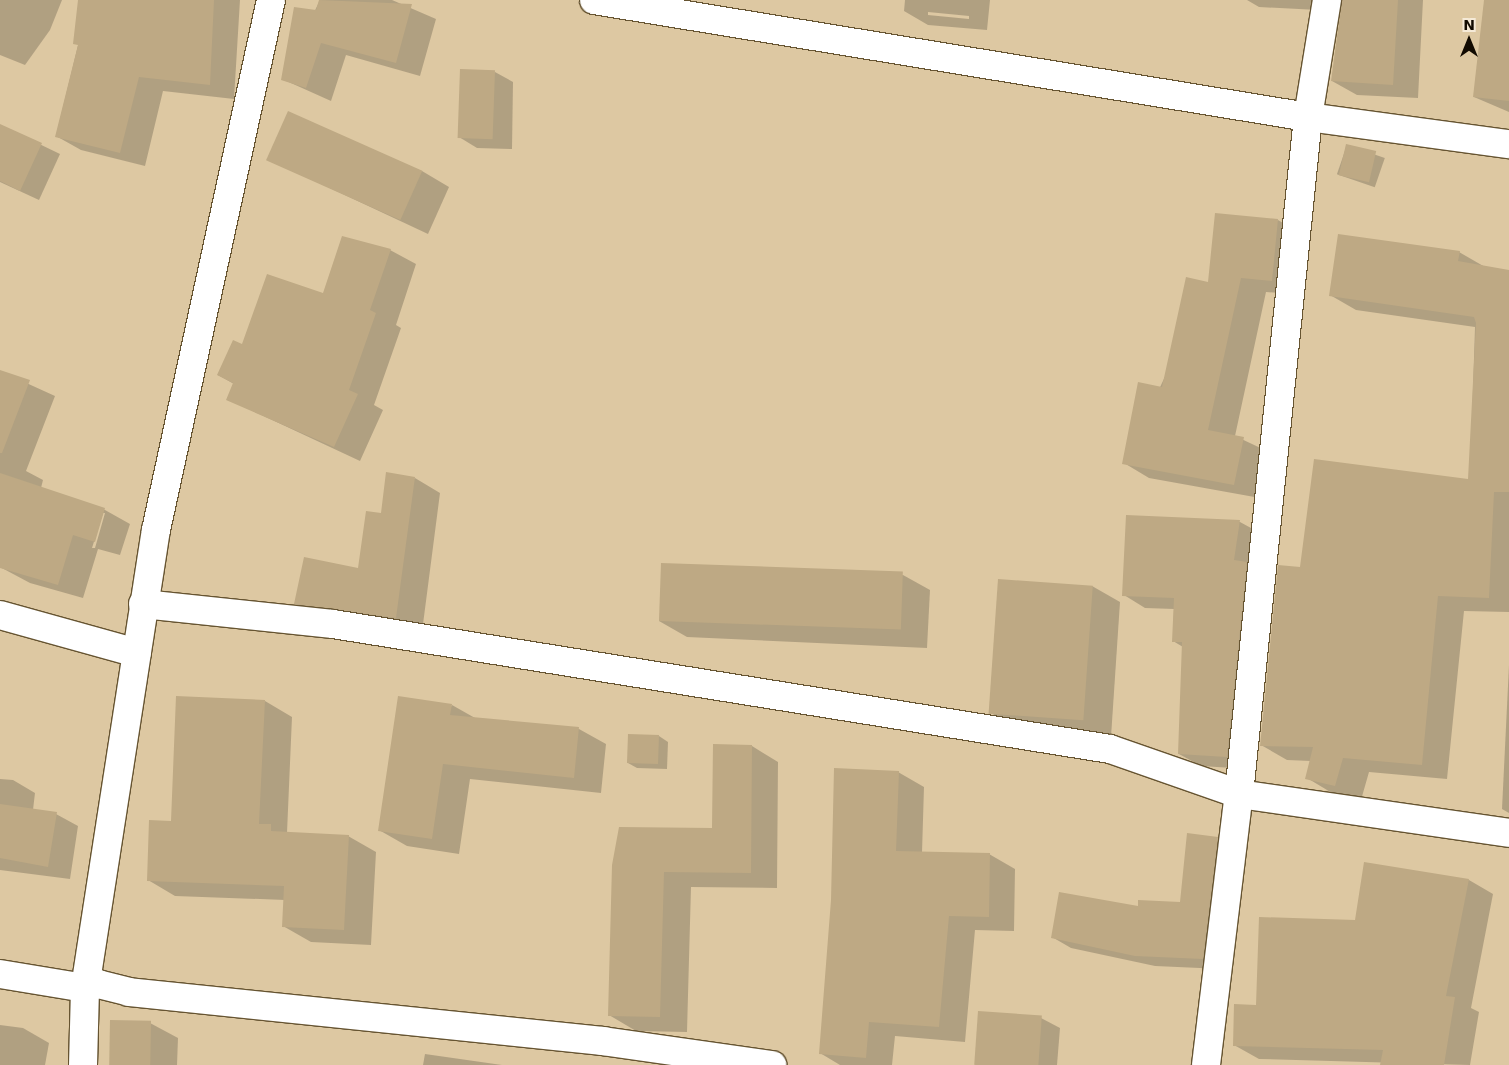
<!DOCTYPE html>
<html>
<head>
<meta charset="utf-8">
<style>
	body { margin:0 }
	#map { position:relative; width:1509px; height:1065px; overflow:hidden; background:#ddc8a2; font-family:"DejaVu Sans",sans-serif }
	div>[style] { position:absolute }
	.shadow>* { inset:0; background:#0003; transform-origin:0 0 }
	.building>* { inset:0; background:#bea984; transform-origin:0 0 }
	.roads { filter:drop-shadow(1px 0 #665431) drop-shadow(-1px 0 #665431) drop-shadow(0 1px #665431) drop-shadow(0 -1px #665431) }
	.minor>* { height:28px; margin:-14px; padding:0 14px; transform-origin:14px; border-radius:14px; background:#fff }
	.tertiary>* { height:28px; margin:-14px; padding:0 14px; transform-origin:14px; border-radius:14px; background:#fff }
	span { translate:-50% -50%; white-space:nowrap; text-align:center; line-height:1.15; -webkit-text-stroke:4px #f5ead7; paint-order:stroke }
	.north { position:absolute; left:1444px; top:15px; width:50px; height:50px; -webkit-text-stroke:4px #f5ead7; paint-order:stroke; rotate:0deg; font-size:14px; font-weight:700; line-height:20px; text-align:center; color:#120b01 }
	.north::after { content:''; display:block; margin:auto; width:18px; height:22px; background:#120b01; clip-path:polygon(50% 0,100% 100%,50% 72%,0 100%) }
</style>
</head>
<body>
<div id="map">
	<div class="shadow">
		<i style="clip-path:polygon(0 0,62px 0,50px 30px,25px 65px,0 55px)"></i>
		<i style="clip-path:polygon(89px 0,240px 0,234px 99px,163px 91px,145px 166px,81px 150px,56px 136px)"></i>
		<i style="clip-path:polygon(320px 0,392px 0,436px 19px,420px 76px,346px 55px,331px 101px,282px 79px)"></i>
		<i style="clip-path:polygon(evenodd,905px 0,990px 0,987px 30px,928px 25px,904px 11px,905px 0,928px 12px,969px 16px,969px 19px,928px 15px,928px 12px)"></i>
		<i style="clip-path:polygon(1247px 0,1423px 0,1418px 98px,1357px 95px,1332px 81px,1344px 3px,1337px 11px,1259px 7px)"></i>
		<i style="clip-path:polygon(1485px 0,1509px 0,1509px 112px,1474px 97px)"></i>
		<i style="clip-path:polygon(495px 72px,513px 82px,512px 149px,477px 148px,459px 137px)"></i>
		<i style="clip-path:polygon(0 125px,60px 154px,39px 200px,0 182px)"></i>
		<i style="left:1347px;top:145px;width:40px;height:31px;rotate:19deg"></i>
		<i style="clip-path:polygon(268px 159px,422px 171px,449px 187px,428px 234px)"></i>
		<i style="clip-path:polygon(1278px 220px,1303px 235px,1298px 294px,1266px 292px,1235px 436px,1269px 452px,1260px 498px,1149px 478px,1124px 463px,1209px 284px)"></i>
		<i style="clip-path:polygon(390px 250px,416px 264px,396px 325px,401px 328px,374px 405px,383px 410px,360px 461px,227px 399px,234px 384px,218px 375px,243px 345px)"></i>
		<i style="clip-path:polygon(1459px 252px,1485px 267px,1509px 271px,1509px 612px,1464px 611px,1447px 779px,1369px 772px,1361px 800px,1332px 793px,1307px 778px,1311px 761px,1287px 760px,1261px 745px,1301px 569px,1470px 480px,1475px 327px,1356px 310px,1330px 295px)"></i>
		<i style="clip-path:polygon(evenodd,0 371px,55px 396px,26px 471px,43px 480px,41px 488px,105px 510px,130px 524px,120px 555px,98px 549px,83px 598px,30px 583px,0 567px,0 371px,103px 513px,105px 513px,95px 548px,92px 548px,103px 513px)"></i>
		<i style="clip-path:polygon(415px 478px,440px 493px,422px 632px,321px 618px,295px 604px,359px 570px,382px 515px)"></i>
		<i style="clip-path:polygon(1127px 516px,1240px 522px,1262px 534px,1249px 769px,1201px 766px,1179px 754px,1183px 647px,1173px 641px,1174px 609px,1145px 608px,1124px 595px)"></i>
		<i style="clip-path:polygon(903px 575px,930px 590px,927px 648px,687px 637px,659px 621px)"></i>
		<i style="clip-path:polygon(1092px 586px,1120px 602px,1111px 737px,1018px 729px,991px 713px)"></i>
		<i style="clip-path:polygon(1509px 665px,1509px 813px,1502px 809px)"></i>
		<i style="clip-path:polygon(265px 701px,292px 717px,287px 833px,348px 836px,376px 852px,371px 945px,311px 942px,283px 926px,285px 900px,175px 896px,148px 880px)"></i>
		<i style="clip-path:polygon(452px 705px,475px 718px,579px 729px,606px 744px,601px 793px,470px 779px,459px 854px,407px 846px,379px 830px)"></i>
		<i style="clip-path:polygon(659px 736px,668px 742px,667px 769px,637px 768px,628px 763px)"></i>
		<i style="clip-path:polygon(752px 746px,778px 762px,777px 888px,691px 887px,687px 1032px,636px 1031px,609px 1015px,613px 865px,713px 830px)"></i>
		<i style="clip-path:polygon(898px 772px,924px 787px,922px 853px,989px 854px,1015px 869px,1014px 931px,975px 930px,965px 1042px,895px 1036px,892px 1065px,840px 1065px,820px 1053px)"></i>
		<i style="clip-path:polygon(0 779px,13px 780px,35px 793px,33px 810px,56px 814px,78px 826px,70px 879px,0 870px)"></i>
		<i style="clip-path:polygon(1218px 838px,1236px 849px,1222px 969px,1155px 966px,1071px 948px,1052px 937px,1139px 907px,1181px 904px)"></i>
		<i style="clip-path:polygon(1469px 880px,1493px 894px,1471px 1008px,1479px 1012px,1470px 1065px,1259px 1059px,1234px 1045px,1257px 1006px,1356px 921px)"></i>
		<i style="clip-path:polygon(1041px 1018px,1060px 1028px,1057px 1065px,975px 1065px)"></i>
		<i style="clip-path:polygon(150px 1023px,178px 1038px,177px 1065px,110px 1065px)"></i>
		<i style="clip-path:polygon(0 1025px,23px 1028px,49px 1043px,45px 1065px,0 1065px)"></i>
		<i style="clip-path:polygon(425px 1054px,502px 1065px,423px 1065px)"></i>
	</div>
	<div class="building">
		<i style="clip-path:polygon(78px 0,214px 0,210px 85px,139px 77px,120px 153px,55px 137px,78px 45px,73px 44px)"></i>
		<i style="clip-path:polygon(319px 0,412px 4px,396px 63px,321px 43px,306px 88px,281px 80px,294px 7px,316px 10px)"></i>
		<i style="clip-path:polygon(1342px 0,1398px 0,1393px 85px,1331px 81px)"></i>
		<i style="clip-path:polygon(1484px 0,1509px 0,1509px 101px,1473px 97px)"></i>
		<i style="left:460px;top:69px;width:35px;height:69px;rotate:2deg"></i>
		<i style="left:288px;top:111px;width:147px;height:54px;rotate:24deg"></i>
		<i style="clip-path:polygon(0 124px,42px 143px,20px 191px,0 181px)"></i>
		<i style="left:1346px;top:144px;width:31px;height:32px;rotate:13deg"></i>
		<i style="clip-path:polygon(1215px 213px,1278px 219px,1272px 281px,1241px 278px,1208px 430px,1244px 437px,1234px 485px,1122px 464px,1138px 382px,1162px 387px,1186px 277px,1208px 282px)"></i>
		<i style="clip-path:polygon(1338px 234px,1460px 251px,1458px 261px,1509px 270px,1509px 492px,1494px 492px,1489px 598px,1438px 596px,1422px 765px,1343px 758px,1335px 786px,1305px 779px,1313px 747px,1260px 746px,1278px 565px,1300px 567px,1314px 459px,1468px 479px,1476px 323px,1474px 317px,1329px 296px)"></i>
		<i style="clip-path:polygon(342px 236px,391px 249px,370px 310px,376px 313px,349px 390px,358px 394px,334px 447px,226px 400px,233px 383px,217px 375px,233px 340px,242px 344px,267px 274px,323px 293px)"></i>
		<i style="clip-path:polygon(0 370px,30px 380px,2px 453px,0 453px)"></i>
		<i style="clip-path:polygon(386px 472px,415px 477px,396px 618px,294px 604px,304px 557px,358px 568px,366px 511px,381px 513px)"></i>
		<i style="clip-path:polygon(0 473px,105px 508px,95px 542px,73px 535px,58px 585px,0 568px)"></i>
		<i style="clip-path:polygon(1126px 515px,1240px 520px,1234px 560px,1247px 562px,1227px 757px,1178px 754px,1182px 642px,1172px 642px,1174px 598px,1122px 596px)"></i>
		<i style="left:661px;top:563px;width:242px;height:58px;rotate:2deg"></i>
		<i style="left:998px;top:579px;width:95px;height:135px;rotate:4deg"></i>
		<i style="clip-path:polygon(176px 696px,265px 700px,259px 824px,271px 824px,271px 831px,349px 835px,344px 930px,282px 927px,284px 886px,147px 881px,149px 820px,171px 821px)"></i>
		<i style="clip-path:polygon(398px 696px,452px 704px,450px 715px,579px 727px,574px 778px,443px 764px,432px 839px,378px 831px)"></i>
		<i style="left:628px;top:734px;width:31px;height:29px;rotate:2deg"></i>
		<i style="clip-path:polygon(713px 744px,752px 745px,751px 873px,664px 872px,660px 1017px,608px 1016px,612px 865px,619px 827px,712px 828px)"></i>
		<i style="clip-path:polygon(834px 768px,899px 771px,896px 851px,990px 853px,989px 917px,949px 916px,939px 1027px,869px 1022px,866px 1058px,819px 1054px,831px 900px)"></i>
		<i style="clip-path:polygon(0 804px,57px 812px,48px 867px,0 858px)"></i>
		<i style="clip-path:polygon(1187px 833px,1218px 837px,1203px 959px,1135px 956px,1051px 938px,1059px 892px,1138px 906px,1138px 900px,1180px 902px)"></i>
		<i style="clip-path:polygon(1364px 862px,1469px 879px,1446px 996px,1455px 997px,1444px 1065px,1380px 1065px,1383px 1050px,1233px 1046px,1234px 1004px,1256px 1005px,1259px 917px,1355px 920px)"></i>
		<i style="left:978px;top:1011px;width:64px;height:54px;rotate:4deg"></i>
		<i style="left:110px;top:1020px;width:41px;height:45px;rotate:1deg"></i>
	</div>
	<div class="roads">
		<div class="minor">
			<i style="left:594px;top:0;width:724px;rotate:9.31deg"></i>
			<i style="left:1308px;top:117px;width:203px;rotate:7.7deg"></i>
			<i style="left:143px;top:604px;width:191px;rotate:6deg"></i>
			<i style="left:333px;top:624px;width:787px;rotate:9.14deg"></i>
			<i style="left:1110px;top:749px;width:137px;rotate:19.2deg"></i>
			<i style="left:1239px;top:794px;width:273px;rotate:8.2deg"></i>
			<i style="left:0;top:615px;width:142px;rotate:15.5deg"></i>
			<i style="left:0;top:974px;width:86px;rotate:9.4deg"></i>
			<i style="left:85px;top:988px;width:14px;rotate:-17deg"></i>
			<i style="left:98px;top:984px;width:32px;rotate:14deg"></i>
			<i style="left:129px;top:992px;width:477px;rotate:5.9deg"></i>
			<i style="left:603px;top:1041px;width:171px;rotate:8.1deg"></i>
			<i style="left:1206px;top:1065px;width:273px;rotate:-83.1deg"></i>
			<i style="left:1239px;top:794px;width:681px;rotate:-84.18deg"></i>
			<i style="left:1308px;top:117px;width:119px;rotate:-80.8deg"></i>
		</div>
		<div class="tertiary">
			<i style="left:83px;top:1065px;width:77px;rotate:-88.5deg"></i>
			<i style="left:85px;top:988px;width:463px;rotate:-81.2deg"></i>
			<i style="left:156px;top:530px;width:542px;rotate:-77.76deg"></i>
		</div>
	</div>
	<div class="north">N</div>
</div>
</body>
</html>
